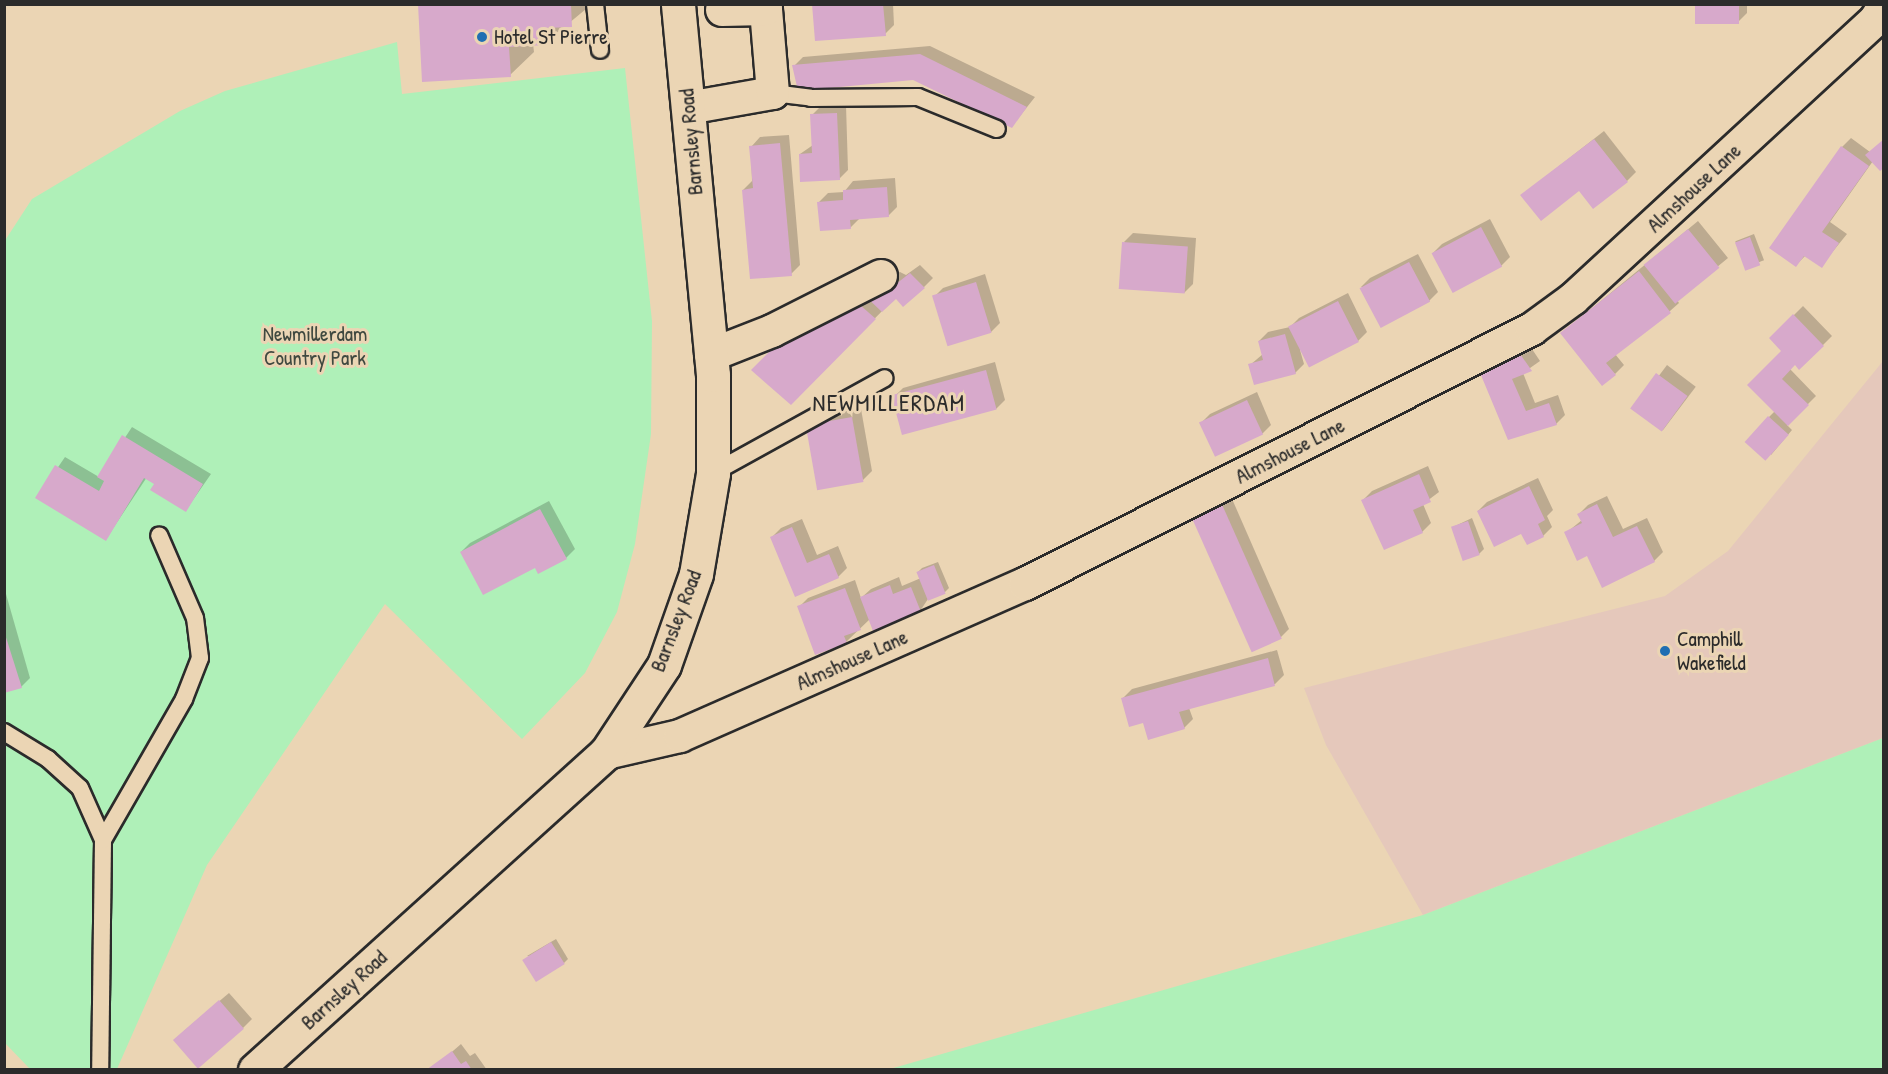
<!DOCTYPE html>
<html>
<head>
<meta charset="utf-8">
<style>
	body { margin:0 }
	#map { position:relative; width:1888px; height:1074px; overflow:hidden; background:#ebd5b4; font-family:"Patrick Hand",sans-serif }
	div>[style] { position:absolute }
	.built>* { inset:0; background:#e5c8bb }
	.green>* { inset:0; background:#aff0b8 }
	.shadow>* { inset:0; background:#0003; transform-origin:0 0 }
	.building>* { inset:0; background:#d7a9cb; transform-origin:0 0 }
	.roads { filter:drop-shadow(2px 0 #2b2b2b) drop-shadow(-2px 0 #2b2b2b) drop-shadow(0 2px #2b2b2b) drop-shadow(0 -2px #2b2b2b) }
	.lane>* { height:16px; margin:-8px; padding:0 8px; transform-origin:8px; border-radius:8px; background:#ebd5b4 }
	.street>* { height:32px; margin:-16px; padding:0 16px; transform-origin:16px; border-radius:16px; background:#ebd5b4 }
	.primary>* { height:33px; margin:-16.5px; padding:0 16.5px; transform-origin:16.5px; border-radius:16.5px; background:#ebd5b4 }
	.dots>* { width:16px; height:16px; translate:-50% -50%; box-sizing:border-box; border:3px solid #ebd5b4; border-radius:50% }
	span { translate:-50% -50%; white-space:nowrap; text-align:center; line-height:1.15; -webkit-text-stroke:6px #ebd5b4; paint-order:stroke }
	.poi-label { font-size:21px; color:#2b2b2b }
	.left { translate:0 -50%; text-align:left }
	.street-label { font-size:21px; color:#2b2b2b }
	.park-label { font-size:21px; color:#3f4940 }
	.quarter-label { font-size:24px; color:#2b2b2b; letter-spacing:1.5px }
	.frame { position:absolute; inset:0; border:6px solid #2b2b2b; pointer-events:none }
</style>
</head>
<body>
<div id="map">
	<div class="built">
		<i style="clip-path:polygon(1883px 361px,1883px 738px,1423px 915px,1326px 745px,1304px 688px,1665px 596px,1728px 551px)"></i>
	</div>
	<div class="green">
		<i style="clip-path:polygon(397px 42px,402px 94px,625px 68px,652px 321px,651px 434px,635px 544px,617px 612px,585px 673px,522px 739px,385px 604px,207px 865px,117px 1069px,30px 1069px,5px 1043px,4px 242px,32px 199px,180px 111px,225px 91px)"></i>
		<i style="clip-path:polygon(1883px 738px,1883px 1069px,890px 1069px,1423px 915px)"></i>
	</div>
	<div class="shadow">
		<i style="clip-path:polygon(419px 4px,592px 4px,545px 43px,533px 44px,534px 52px,510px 75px)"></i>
		<i style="clip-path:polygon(814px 4px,893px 4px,894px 25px,885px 34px)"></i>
		<i style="clip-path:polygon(1697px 4px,1747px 4px,1747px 13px,1738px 22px)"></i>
		<i style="clip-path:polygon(930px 46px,1035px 97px,1012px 126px,913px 78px,794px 66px,803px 57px)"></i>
		<i style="clip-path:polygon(846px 105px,848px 170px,839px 179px,800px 154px,813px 145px,812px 115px,821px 106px)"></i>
		<i style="clip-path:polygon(1604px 131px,1636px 172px,1627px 181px,1522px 195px)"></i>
		<i style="clip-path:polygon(789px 135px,800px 265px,791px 274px,743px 190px,752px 181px,751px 147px,760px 137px)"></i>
		<i style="clip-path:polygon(1851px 138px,1870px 152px,1873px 161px,1830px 222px,1847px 234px,1821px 266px,1806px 255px,1796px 265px,1842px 147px)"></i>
		<i style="clip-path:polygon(895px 178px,897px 207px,888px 216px,860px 218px,850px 228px,819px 202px,828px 193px,844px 192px,853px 181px)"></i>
		<i style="clip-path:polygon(1490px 219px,1510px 257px,1501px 266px,1433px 253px,1442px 244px)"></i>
		<i style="clip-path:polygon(1698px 221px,1728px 258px,1677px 300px,1679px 303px,1670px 311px,1615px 354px,1624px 365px,1615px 374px,1562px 333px)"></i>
		<i style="clip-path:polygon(1133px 233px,1196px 238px,1193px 284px,1184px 293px,1124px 242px)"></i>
		<i style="left:1754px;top:234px;width:28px;height:20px;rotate:69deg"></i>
		<i style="clip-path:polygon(1418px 254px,1438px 292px,1429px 301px,1361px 287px,1370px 278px)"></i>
		<i style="clip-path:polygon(920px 265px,933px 278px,924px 287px,896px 297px,791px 403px,872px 284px,900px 272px,906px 275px)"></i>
		<i style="clip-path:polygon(985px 274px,1000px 323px,991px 332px,934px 297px,943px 288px)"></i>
		<i style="clip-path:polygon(1348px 293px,1367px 332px,1358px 341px,1300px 350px,1304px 364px,1295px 373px,1250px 365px,1263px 354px,1259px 341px,1268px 332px,1290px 327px,1299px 318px)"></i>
		<i style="clip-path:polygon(1803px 306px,1832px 336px,1800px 368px,1796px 363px,1790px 369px,1816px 396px,1787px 425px,1792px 430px,1771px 455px,1769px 417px,1775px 411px,1784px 351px,1771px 338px)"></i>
		<i style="clip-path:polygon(1528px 343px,1540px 361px,1523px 373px,1535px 403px,1558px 395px,1565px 415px,1556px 424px,1509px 438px,1479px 369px)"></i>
		<i style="clip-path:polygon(995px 362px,1005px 400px,996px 409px,894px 397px,903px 388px)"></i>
		<i style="left:1667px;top:365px;width:36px;height:55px;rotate:37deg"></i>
		<i style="clip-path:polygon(1257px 392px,1271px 425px,1262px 434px,1201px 423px,1210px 414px)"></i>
		<i style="clip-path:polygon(861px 409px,872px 471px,863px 480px,819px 488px,817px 417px)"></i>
		<i style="clip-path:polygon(132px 427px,211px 474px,186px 510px,147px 477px,106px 539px,37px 498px,65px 457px,99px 477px)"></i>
		<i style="clip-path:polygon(1428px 466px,1439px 492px,1423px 504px,1431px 523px,1422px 532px,1363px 500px,1372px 491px)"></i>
		<i style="clip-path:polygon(1538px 478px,1553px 510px,1547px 516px,1552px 527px,1543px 536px,1478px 511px,1487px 502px)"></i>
		<i style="clip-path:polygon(1229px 492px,1289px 629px,1280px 638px,1192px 513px)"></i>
		<i style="clip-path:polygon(1607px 496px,1623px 529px,1647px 518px,1663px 552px,1654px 561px,1588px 554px,1566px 533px,1582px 520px,1579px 514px,1588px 505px)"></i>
		<i style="clip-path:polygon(549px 501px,575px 549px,566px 558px,535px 566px,461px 552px,470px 543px)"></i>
		<i style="clip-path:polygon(1472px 518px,1484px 549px,1479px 554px,1453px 527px)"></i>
		<i style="clip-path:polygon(802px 519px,817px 555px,838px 546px,847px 568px,838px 577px,796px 595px,772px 537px,781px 528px)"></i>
		<i style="clip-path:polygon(938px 562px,949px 588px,945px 592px,928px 599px,920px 611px,870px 619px,846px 642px,799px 607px,808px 598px,855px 580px,861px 598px,871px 589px,899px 577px,902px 586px,921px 578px,918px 572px,922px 568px)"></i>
		<i style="clip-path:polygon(6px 594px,30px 678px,21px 687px,4px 691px)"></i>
		<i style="clip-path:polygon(1277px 650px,1284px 675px,1275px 684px,1189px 708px,1193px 719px,1184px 728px,1144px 721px,1123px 698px,1132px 689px)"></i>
		<i style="clip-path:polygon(556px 939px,568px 959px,564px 963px,527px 956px)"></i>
		<i style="clip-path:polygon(229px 993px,252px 1019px,243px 1028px,184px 1031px)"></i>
		<i style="clip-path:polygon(461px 1044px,470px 1056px,475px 1053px,487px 1070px,431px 1070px)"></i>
	</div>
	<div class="building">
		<i style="clip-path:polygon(418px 4px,571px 4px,572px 27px,545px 28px,546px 45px,509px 47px,511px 77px,422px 82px)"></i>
		<i style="clip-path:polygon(812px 4px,883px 4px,886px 36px,815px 41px)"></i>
		<i style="left:1695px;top:4px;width:44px;height:20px"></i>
		<i style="clip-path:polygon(920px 54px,1027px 107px,1012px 128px,913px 80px,798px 91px,792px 65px)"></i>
		<i style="clip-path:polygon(837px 113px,840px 180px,800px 182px,799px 154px,812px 153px,810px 114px)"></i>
		<i style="clip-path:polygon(1594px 139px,1628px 182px,1593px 209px,1579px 191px,1541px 221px,1520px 195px)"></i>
		<i style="clip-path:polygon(1884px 139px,1884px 168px,1880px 171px,1865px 155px)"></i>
		<i style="clip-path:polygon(780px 143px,792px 276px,750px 279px,742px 190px,753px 188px,749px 146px)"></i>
		<i style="clip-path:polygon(1841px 146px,1869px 166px,1822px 232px,1839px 243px,1822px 268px,1804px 256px,1796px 267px,1769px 248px)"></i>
		<i style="clip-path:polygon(887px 187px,889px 217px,850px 220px,851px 229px,820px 231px,817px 202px,843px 200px,843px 190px)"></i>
		<i style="left:1481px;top:227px;width:45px;height:56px;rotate:62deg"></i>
		<i style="left:1688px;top:229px;width:50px;height:57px;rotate:51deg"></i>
		<i style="left:1750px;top:237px;width:30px;height:16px;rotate:70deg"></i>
		<i style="left:1122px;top:242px;width:66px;height:47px;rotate:4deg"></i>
		<i style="left:1409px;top:262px;width:45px;height:56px;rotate:62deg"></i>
		<i style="clip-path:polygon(1639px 271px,1671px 313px,1606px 363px,1616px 375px,1602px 386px,1560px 333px)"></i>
		<i style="clip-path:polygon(910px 273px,925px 288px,903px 307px,896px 299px,882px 312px,861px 292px,890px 281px,896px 284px)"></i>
		<i style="left:976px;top:282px;width:53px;height:46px;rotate:73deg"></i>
		<i style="left:1338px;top:301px;width:46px;height:56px;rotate:63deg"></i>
		<i style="clip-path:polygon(860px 305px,876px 319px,791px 405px,751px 370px,803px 318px)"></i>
		<i style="clip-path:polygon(1793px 314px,1824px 346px,1799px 370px,1795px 365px,1782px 379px,1809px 405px,1788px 426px,1747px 385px,1781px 351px,1769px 338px)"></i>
		<i style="clip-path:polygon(1285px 334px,1296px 374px,1254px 385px,1248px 364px,1263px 360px,1258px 341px)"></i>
		<i style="clip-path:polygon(1518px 351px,1532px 371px,1512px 379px,1526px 411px,1549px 403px,1557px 425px,1508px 440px,1478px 368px)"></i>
		<i style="left:986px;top:370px;width:41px;height:98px;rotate:75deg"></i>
		<i style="left:1656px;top:373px;width:39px;height:44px;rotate:36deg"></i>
		<i style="left:1247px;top:400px;width:38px;height:53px;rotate:65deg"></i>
		<i style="left:1768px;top:416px;width:28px;height:35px;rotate:42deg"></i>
		<i style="left:852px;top:417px;width:66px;height:47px;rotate:80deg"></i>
		<i style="clip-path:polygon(122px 435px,203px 484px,186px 512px,150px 490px,154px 484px,144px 478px,106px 541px,35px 498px,55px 465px,99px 491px,104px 481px,97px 477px)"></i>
		<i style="clip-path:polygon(1419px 474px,1431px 502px,1413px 510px,1423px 533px,1384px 550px,1361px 500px)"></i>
		<i style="clip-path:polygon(1529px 486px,1545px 520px,1538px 524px,1544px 537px,1527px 545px,1521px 534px,1494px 547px,1477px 511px)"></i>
		<i style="left:1220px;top:500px;width:152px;height:33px;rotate:66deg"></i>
		<i style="clip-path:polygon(1597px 504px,1613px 537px,1637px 526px,1655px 562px,1602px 588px,1587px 556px,1577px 561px,1564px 532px,1582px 523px,1577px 514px)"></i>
		<i style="clip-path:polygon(540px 509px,567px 559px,538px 574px,535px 568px,483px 595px,460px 552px)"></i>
		<i style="left:1468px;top:521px;width:36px;height:18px;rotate:71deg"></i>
		<i style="clip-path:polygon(792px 527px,807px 563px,829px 554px,839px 578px,795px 597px,770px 537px)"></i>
		<i style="left:934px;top:565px;width:31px;height:19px;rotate:68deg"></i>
		<i style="clip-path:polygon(890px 585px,893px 594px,911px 587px,921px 612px,873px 631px,860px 597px)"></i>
		<i style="clip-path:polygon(845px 588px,861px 630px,844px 636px,847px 643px,815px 655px,797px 606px)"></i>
		<i style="clip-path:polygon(4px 631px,22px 688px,4px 693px)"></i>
		<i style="clip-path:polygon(1268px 658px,1275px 686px,1179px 712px,1185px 729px,1148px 740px,1143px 723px,1129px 727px,1121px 698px)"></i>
		<i style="left:551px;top:942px;width:26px;height:34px;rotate:58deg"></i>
		<i style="left:219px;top:1000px;width:38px;height:61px;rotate:49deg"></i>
		<i style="clip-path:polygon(452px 1051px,461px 1064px,466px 1061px,472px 1070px,426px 1070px)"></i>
	</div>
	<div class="roads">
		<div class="lane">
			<i style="left:595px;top:4px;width:46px;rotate:83.8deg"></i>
			<i style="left:773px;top:93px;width:38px;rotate:7deg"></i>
			<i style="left:811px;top:98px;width:107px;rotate:-0.5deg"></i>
			<i style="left:918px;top:97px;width:85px;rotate:22.1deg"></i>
			<i style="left:713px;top:473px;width:196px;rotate:-28.9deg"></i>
			<i style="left:4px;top:732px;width:52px;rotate:31.5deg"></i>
			<i style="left:48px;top:759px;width:43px;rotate:42.2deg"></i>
			<i style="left:80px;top:788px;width:57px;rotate:66.1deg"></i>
			<i style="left:103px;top:840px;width:230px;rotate:90.7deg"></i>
			<i style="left:103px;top:840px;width:163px;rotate:-60.1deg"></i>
			<i style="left:184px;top:699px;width:44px;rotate:-68.7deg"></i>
			<i style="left:200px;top:658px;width:40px;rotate:-97.1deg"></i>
			<i style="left:195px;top:618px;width:90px;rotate:-113.4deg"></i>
		</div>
		<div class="street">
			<i style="left:688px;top:108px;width:86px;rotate:-10deg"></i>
			<i style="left:773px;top:93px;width:84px;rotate:-94.8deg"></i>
			<i style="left:766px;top:9px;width:44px;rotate:178.7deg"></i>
			<i style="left:711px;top:355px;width:66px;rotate:-21.5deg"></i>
			<i style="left:772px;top:331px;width:122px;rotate:-26.8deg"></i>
			<i style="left:606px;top:753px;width:76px;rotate:-12.9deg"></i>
			<i style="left:680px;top:736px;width:377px;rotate:-23.8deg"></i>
			<i style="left:1025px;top:584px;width:568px;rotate:-26.7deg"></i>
			<i style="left:1532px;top:329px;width:51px;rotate:-36.2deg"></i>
			<i style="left:1573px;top:299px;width:413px;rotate:-42.7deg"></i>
			<i style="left:1876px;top:19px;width:15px;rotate:-58deg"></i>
		</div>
		<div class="primary">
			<i style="left:255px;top:1070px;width:473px;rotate:-42.1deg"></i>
			<i style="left:606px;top:753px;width:105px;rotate:-56.6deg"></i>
			<i style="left:664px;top:665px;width:96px;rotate:-70.6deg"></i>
			<i style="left:696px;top:574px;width:102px;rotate:-80.4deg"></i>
			<i style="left:713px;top:473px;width:98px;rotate:-90deg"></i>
			<i style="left:713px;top:375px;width:373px;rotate:-95.4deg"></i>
		</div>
	</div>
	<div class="dots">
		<i style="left:482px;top:37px;background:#1f6fb2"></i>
		<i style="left:1665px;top:651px;background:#1f6fb2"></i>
	</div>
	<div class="poi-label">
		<span class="left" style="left:494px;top:37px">Hotel St Pierre</span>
		<span class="left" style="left:1677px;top:651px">Camphill<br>Wakefield</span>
	</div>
	<div class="street-label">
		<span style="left:691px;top:142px;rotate:-95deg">Barnsley Road</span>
		<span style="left:1694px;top:188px;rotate:-43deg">Almshouse Lane</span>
		<span style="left:1290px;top:451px;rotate:-27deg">Almshouse Lane</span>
		<span style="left:676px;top:621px;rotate:-69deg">Barnsley Road</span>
		<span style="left:852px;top:660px;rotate:-24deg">Almshouse Lane</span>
		<span style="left:344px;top:990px;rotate:-42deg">Barnsley Road</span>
	</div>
	<div class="park-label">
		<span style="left:315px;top:346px">Newmillerdam<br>Country Park</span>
	</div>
	<div class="quarter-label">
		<span style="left:889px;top:403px">NEWMILLERDAM</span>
	</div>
	<div class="frame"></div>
</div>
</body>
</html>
